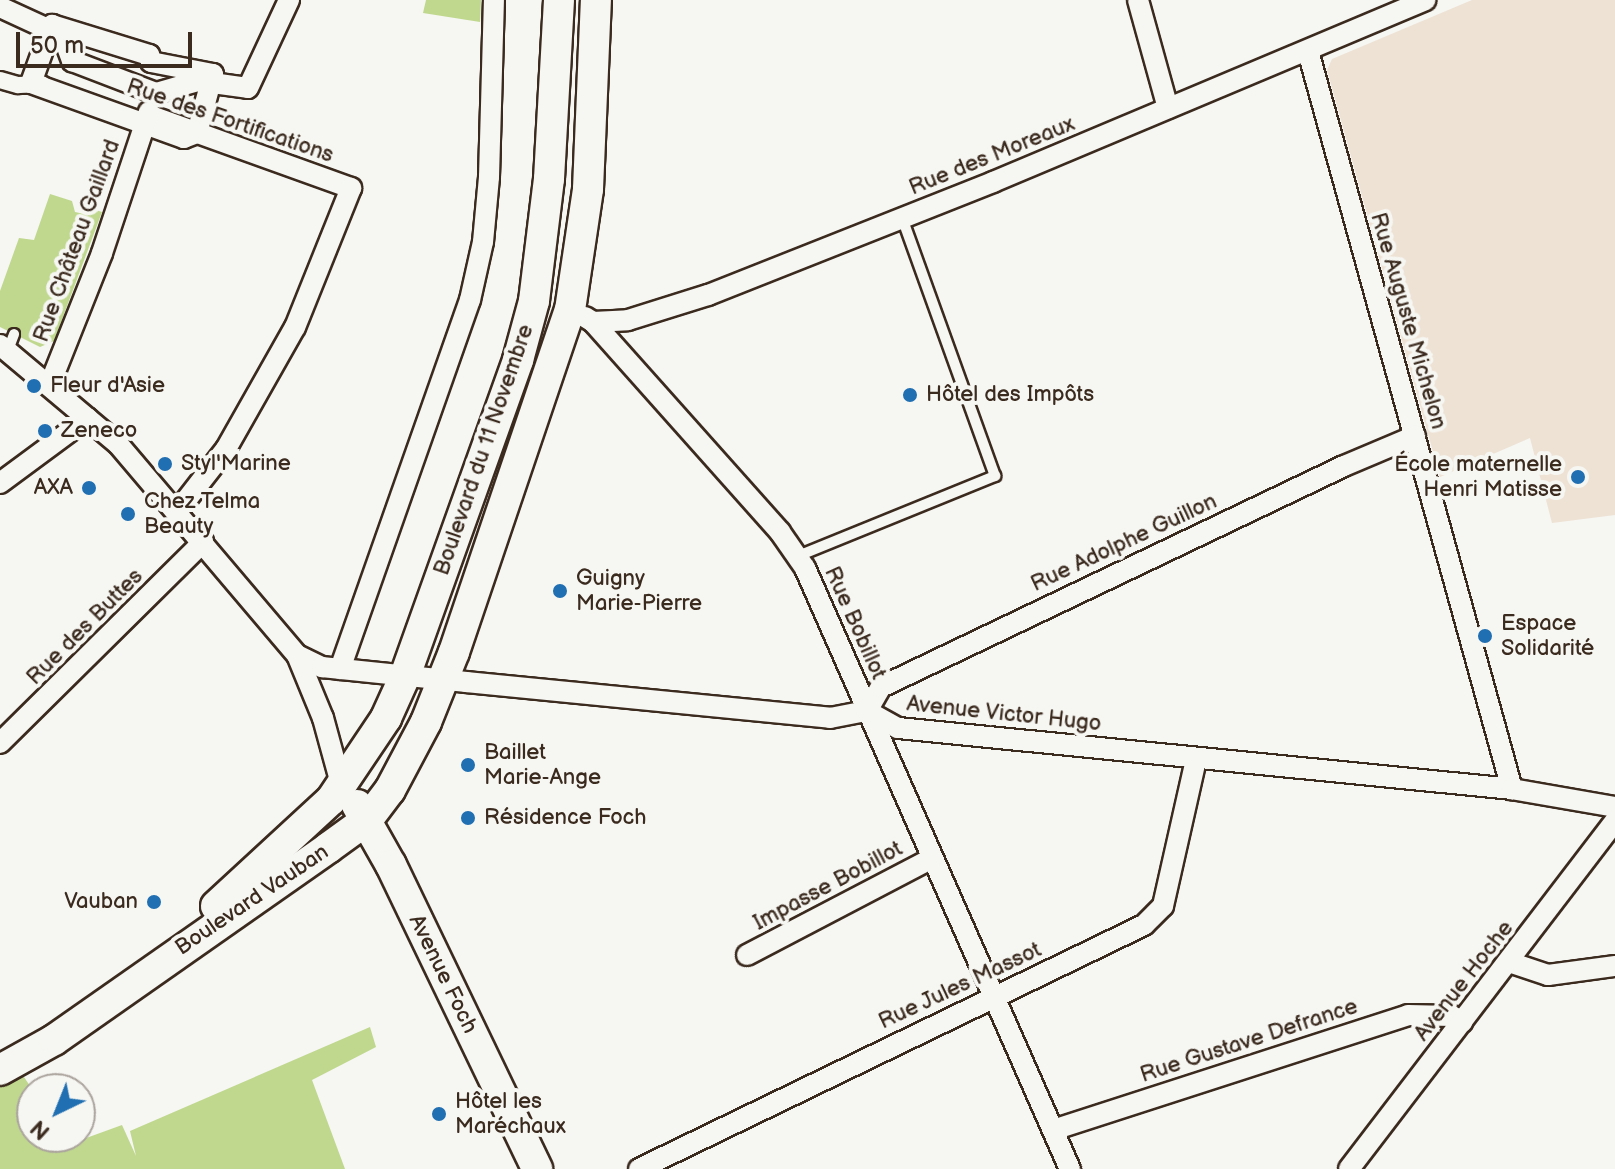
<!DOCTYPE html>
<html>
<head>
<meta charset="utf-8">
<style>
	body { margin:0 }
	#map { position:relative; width:1615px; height:1169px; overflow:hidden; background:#f6f6f2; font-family:"Balsamiq Sans",sans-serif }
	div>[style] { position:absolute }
	.built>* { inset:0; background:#eee2d4 }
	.green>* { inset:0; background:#bfd88e }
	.roads { filter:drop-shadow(2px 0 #3b2a1e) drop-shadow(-2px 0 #3b2a1e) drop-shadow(0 2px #3b2a1e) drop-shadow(0 -2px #3b2a1e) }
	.service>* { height:10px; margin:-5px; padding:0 5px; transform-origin:5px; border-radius:5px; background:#f6f6f2 }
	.pedestrian>* { height:16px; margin:-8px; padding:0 8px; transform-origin:8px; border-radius:8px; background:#f6f6f2 }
	.minor>* { height:20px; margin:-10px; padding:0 10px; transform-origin:10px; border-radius:10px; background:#f6f6f2 }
	.secondary>* { height:30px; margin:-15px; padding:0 15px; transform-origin:15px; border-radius:15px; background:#f6f6f2 }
	.dots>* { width:22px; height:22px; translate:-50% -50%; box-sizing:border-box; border:4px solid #f6f6f2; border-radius:50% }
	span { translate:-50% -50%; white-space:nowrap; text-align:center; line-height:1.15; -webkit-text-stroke:8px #f6f6f2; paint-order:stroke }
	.street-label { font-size:22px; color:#3b2a1e }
	.poi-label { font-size:22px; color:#3b2a1e }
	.left { translate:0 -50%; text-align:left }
	.right { translate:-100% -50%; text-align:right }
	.north { position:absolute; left:16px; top:1073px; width:80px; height:80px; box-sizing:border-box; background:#f6f6f2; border:2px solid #aba49d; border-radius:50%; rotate:223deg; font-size:22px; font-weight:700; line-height:32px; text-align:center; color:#3b2a1e }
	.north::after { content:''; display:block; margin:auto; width:28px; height:36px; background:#1f6fb2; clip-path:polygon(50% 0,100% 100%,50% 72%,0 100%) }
	.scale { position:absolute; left:16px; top:32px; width:176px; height:36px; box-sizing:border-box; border:4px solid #3b2a1e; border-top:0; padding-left:10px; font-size:24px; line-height:28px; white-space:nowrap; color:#3b2a1e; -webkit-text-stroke:6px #f6f6f2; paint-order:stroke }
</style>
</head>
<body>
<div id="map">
	<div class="built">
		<i style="clip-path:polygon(1472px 0,1615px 0,1615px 515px,1552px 523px,1530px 438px,1440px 477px,1327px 70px,1332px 59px)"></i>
	</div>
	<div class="green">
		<i style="clip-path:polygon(426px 0,481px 0,480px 22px,423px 13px)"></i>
		<i style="clip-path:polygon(50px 194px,72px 201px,75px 212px,89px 215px,93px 209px,102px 212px,54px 341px,40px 347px,0 327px,0 291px,19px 238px,34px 240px)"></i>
		<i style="clip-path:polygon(370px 1027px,376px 1047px,312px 1080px,345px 1169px,0 1169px,0 1087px,22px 1074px,32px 1089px,32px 1137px,66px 1137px,78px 1141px,122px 1125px,136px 1156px,130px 1131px)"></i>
	</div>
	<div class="roads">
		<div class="service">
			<i style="left:8px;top:350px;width:17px;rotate:-69deg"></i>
			<i style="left:798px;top:556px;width:213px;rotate:-22.1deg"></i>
			<i style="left:995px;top:476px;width:274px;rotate:-109.8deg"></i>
		</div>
		<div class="pedestrian">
			<i style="left:0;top:80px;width:19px;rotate:16deg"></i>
			<i style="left:18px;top:85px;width:24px;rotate:-2deg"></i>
		</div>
		<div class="minor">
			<i style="left:1138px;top:0;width:112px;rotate:74.5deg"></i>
			<i style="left:0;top:7px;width:69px;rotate:24.7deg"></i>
			<i style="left:63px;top:36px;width:27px;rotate:70deg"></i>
			<i style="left:72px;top:61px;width:90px;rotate:20.9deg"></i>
			<i style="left:156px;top:93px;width:44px;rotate:-15.9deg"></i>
			<i style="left:198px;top:81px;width:50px;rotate:8deg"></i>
			<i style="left:248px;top:88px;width:97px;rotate:-65deg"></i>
			<i style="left:52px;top:25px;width:102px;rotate:17.2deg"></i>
			<i style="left:149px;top:55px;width:7px;rotate:74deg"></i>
			<i style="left:151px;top:62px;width:63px;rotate:11deg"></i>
			<i style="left:213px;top:74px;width:61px;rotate:105.2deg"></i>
			<i style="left:197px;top:133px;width:14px;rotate:159deg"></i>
			<i style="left:184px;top:138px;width:163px;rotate:-160.2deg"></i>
			<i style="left:31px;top:83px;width:62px;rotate:-70.1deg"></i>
			<i style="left:1308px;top:51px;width:766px;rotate:74.55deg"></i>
			<i style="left:148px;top:115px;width:216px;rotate:19.8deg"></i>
			<i style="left:351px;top:188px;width:150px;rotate:111.9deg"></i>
			<i style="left:295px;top:327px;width:140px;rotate:119.5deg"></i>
			<i style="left:226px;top:449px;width:80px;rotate:127.9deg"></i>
			<i style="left:585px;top:317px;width:9px;rotate:32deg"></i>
			<i style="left:593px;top:322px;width:35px;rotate:-3deg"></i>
			<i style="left:628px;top:320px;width:84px;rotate:-17.4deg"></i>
			<i style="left:708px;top:295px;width:307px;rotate:-21.6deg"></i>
			<i style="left:993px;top:182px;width:469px;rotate:-22.8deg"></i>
			<i style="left:593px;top:322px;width:281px;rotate:48.3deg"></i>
			<i style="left:780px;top:532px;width:44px;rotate:55.2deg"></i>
			<i style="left:805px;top:568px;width:657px;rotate:66.21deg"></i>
			<i style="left:0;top:345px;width:154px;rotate:40deg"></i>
			<i style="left:118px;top:444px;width:277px;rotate:49.7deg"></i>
			<i style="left:297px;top:655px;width:68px;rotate:67.6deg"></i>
			<i style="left:323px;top:718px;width:68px;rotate:74.7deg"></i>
			<i style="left:50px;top:384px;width:141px;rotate:-68.3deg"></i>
			<i style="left:102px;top:253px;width:149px;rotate:-71.6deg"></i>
			<i style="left:0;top:483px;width:109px;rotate:-36.5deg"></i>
			<i style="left:297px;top:655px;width:28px;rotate:26deg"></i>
			<i style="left:322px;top:667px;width:145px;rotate:5.9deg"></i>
			<i style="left:466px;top:682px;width:366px;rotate:5.6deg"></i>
			<i style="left:830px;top:718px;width:38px;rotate:-11deg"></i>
			<i style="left:340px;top:669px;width:391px;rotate:-70.6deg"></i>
			<i style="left:470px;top:300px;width:59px;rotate:-77.4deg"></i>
			<i style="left:483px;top:242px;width:65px;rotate:-84.7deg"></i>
			<i style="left:489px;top:177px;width:177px;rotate:-88.4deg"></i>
			<i style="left:867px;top:711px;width:35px;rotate:29deg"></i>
			<i style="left:898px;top:728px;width:617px;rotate:5.67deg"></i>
			<i style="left:1512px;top:789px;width:105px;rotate:9.9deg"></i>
			<i style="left:867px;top:711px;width:28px;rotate:-60deg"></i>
			<i style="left:881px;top:687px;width:513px;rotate:-25.52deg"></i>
			<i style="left:1344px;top:466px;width:77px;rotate:-22.9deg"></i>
			<i style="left:0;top:743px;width:286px;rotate:-44.7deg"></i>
			<i style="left:747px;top:955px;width:208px;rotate:-27.6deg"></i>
			<i style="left:1509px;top:962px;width:41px;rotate:18.4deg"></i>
			<i style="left:1548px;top:975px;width:68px;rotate:-7.7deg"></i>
			<i style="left:1053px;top:1130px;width:373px;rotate:-17.9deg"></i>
			<i style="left:1408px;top:1015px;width:44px;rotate:1.3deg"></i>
			<i style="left:1452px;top:1016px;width:12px;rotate:31deg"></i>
			<i style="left:639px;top:1169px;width:561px;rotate:-25.79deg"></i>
			<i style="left:1144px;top:925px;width:27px;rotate:-45deg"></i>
			<i style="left:1163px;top:906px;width:151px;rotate:-77.3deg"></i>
			<i style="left:1349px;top:1169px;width:438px;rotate:-52.6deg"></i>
		</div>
		<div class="secondary">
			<i style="left:357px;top:805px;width:69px;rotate:60.5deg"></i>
			<i style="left:391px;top:865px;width:337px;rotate:64.3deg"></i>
			<i style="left:216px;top:906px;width:156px;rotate:-42.7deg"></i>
			<i style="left:331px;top:800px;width:99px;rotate:-56.1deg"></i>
			<i style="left:386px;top:718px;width:46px;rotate:-65.7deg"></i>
			<i style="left:405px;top:676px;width:336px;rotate:-70.3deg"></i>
			<i style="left:518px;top:360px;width:61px;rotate:-74.8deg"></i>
			<i style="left:534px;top:301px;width:123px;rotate:-83deg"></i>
			<i style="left:549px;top:179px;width:179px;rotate:-86.8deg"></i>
			<i style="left:0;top:1070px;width:62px;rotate:-29.1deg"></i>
			<i style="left:54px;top:1040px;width:335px;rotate:-35deg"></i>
			<i style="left:328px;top:848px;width:49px;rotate:-35.9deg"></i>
			<i style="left:368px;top:819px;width:36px;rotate:-53deg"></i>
			<i style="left:390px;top:790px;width:77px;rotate:-62.1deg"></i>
			<i style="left:426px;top:722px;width:75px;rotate:-68.2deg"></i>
			<i style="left:454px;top:652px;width:361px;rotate:-71.3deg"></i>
			<i style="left:570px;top:310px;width:122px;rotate:-81.5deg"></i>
			<i style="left:588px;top:189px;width:189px;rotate:-87.6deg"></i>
		</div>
	</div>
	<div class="dots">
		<i style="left:34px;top:386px;background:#1f6fb2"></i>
		<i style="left:910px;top:395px;background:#1f6fb2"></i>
		<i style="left:45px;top:431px;background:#1f6fb2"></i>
		<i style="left:165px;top:464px;background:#1f6fb2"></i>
		<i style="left:1578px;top:477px;background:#1f6fb2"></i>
		<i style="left:89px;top:488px;background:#1f6fb2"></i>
		<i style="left:128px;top:514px;background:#1f6fb2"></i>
		<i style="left:560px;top:591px;background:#1f6fb2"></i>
		<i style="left:1485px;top:636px;background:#1f6fb2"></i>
		<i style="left:468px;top:765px;background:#1f6fb2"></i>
		<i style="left:468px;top:818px;background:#1f6fb2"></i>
		<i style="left:154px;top:902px;background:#1f6fb2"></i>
		<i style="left:439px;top:1114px;background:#1f6fb2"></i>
	</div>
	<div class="street-label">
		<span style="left:230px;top:121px;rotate:19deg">Rue des Fortifications</span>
		<span style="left:992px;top:156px;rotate:-22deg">Rue des Moreaux</span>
		<span style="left:77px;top:241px;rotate:-70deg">Rue Château Gaillard</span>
		<span style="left:1408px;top:321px;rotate:74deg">Rue Auguste Michelon</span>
		<span style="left:484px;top:450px;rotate:-71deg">Boulevard du 11 Novembre</span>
		<span style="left:1124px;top:543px;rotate:-25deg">Rue Adolphe Guillon</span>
		<span style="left:855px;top:623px;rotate:66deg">Rue Bobillot</span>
		<span style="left:85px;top:627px;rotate:-45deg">Rue des Buttes</span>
		<span style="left:1004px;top:714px;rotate:6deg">Avenue Victor Hugo</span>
		<span style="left:828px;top:886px;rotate:-28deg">Impasse Bobillot</span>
		<span style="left:252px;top:900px;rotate:-34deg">Boulevard Vauban</span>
		<span style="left:443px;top:974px;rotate:64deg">Avenue Foch</span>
		<span style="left:1464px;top:981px;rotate:-52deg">Avenue Hoche</span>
		<span style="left:960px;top:986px;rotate:-25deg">Rue Jules Massot</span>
		<span style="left:1249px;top:1041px;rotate:-18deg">Rue Gustave Defrance</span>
	</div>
	<div class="poi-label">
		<span class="left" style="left:50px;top:386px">Fleur d'Asie</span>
		<span class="left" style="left:926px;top:395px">Hôtel des Impôts</span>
		<span class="left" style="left:61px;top:431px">Zeneco</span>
		<span class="left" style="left:181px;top:464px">Styl'Marine</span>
		<span class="right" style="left:1562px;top:477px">École maternelle<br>Henri Matisse</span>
		<span class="right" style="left:73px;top:488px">AXA</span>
		<span class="left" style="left:144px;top:514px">Chez Telma<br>Beauty</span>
		<span class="left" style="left:576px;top:591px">Guigny<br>Marie-Pierre</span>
		<span class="left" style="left:1501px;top:636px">Espace<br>Solidarité</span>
		<span class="left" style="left:484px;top:765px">Baillet<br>Marie-Ange</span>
		<span class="left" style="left:484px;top:818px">Résidence Foch</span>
		<span class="right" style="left:138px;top:902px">Vauban</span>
		<span class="left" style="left:455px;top:1114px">Hôtel les<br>Maréchaux</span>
	</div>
	<div class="north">N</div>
	<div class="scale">50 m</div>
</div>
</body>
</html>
